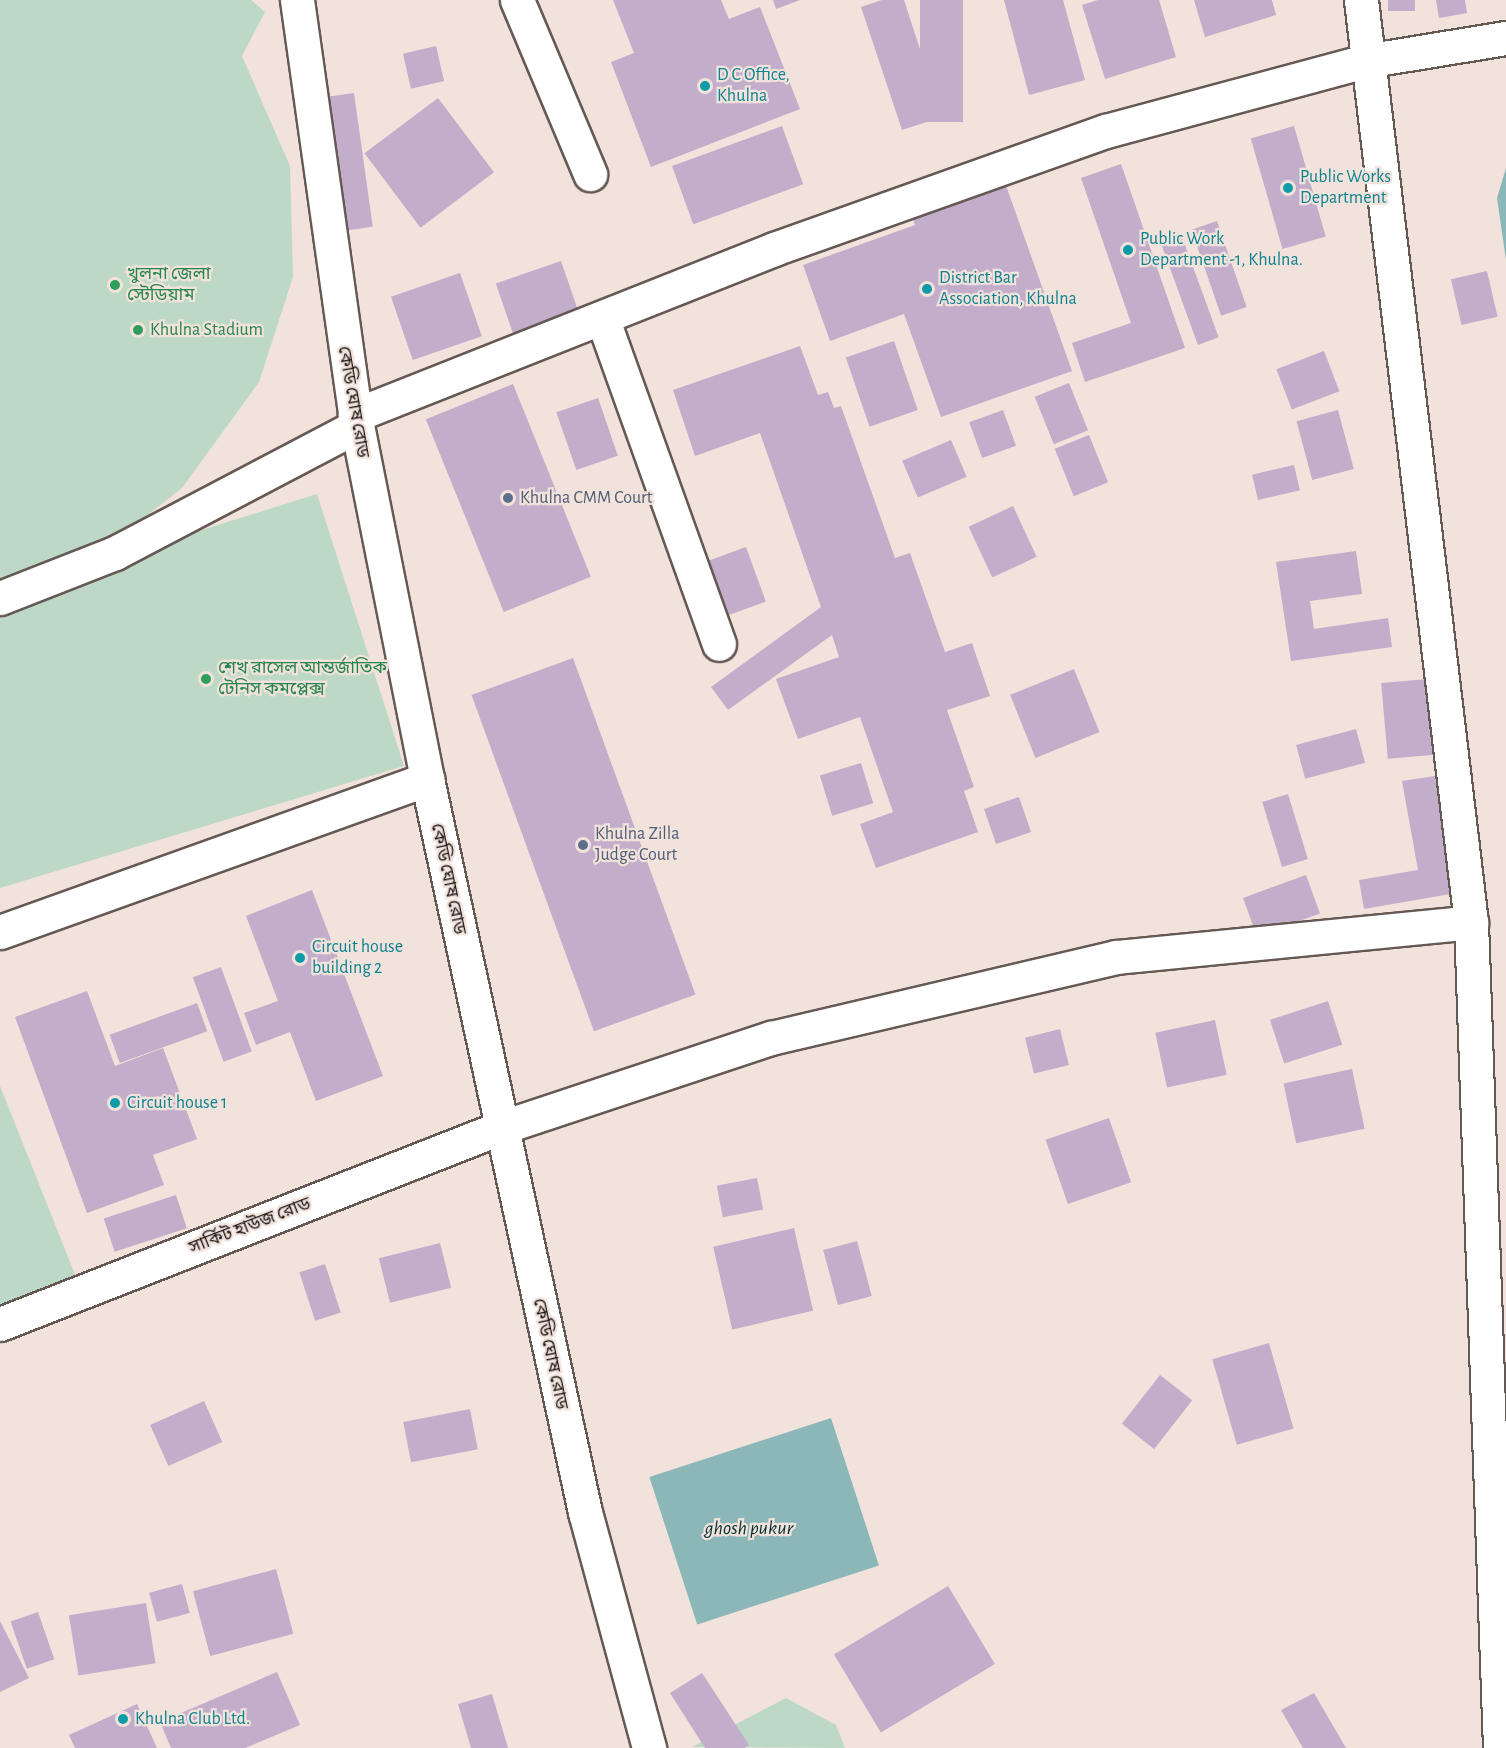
<!DOCTYPE html>
<html>
<head>
<meta charset="utf-8">
<style>
	body { margin:0 }
	#map { position:relative; width:1506px; height:1748px; overflow:hidden; background:#f1e2dc; font-family:"Alegreya Sans","Noto Sans Bengali",sans-serif }
	div>[style] { position:absolute }
	.green>* { inset:0; background:#bdd9c5 }
	.water>* { inset:0; background:#8bb7b8; transform-origin:0 0 }
	.building>* { inset:0; background:#c2adca; transform-origin:0 0 }
	.roads { filter:drop-shadow(2px 0 #655954) drop-shadow(-2px 0 #655954) drop-shadow(0 2px #655954) drop-shadow(0 -2px #655954) }
	.minor>* { height:33px; margin:-16.5px; padding:0 16.5px; transform-origin:16.5px; border-radius:16.5px; background:#fff }
	.major>* { height:33px; margin:-16.5px; padding:0 16.5px; transform-origin:16.5px; border-radius:16.5px; background:#fff }
	.dots>* { width:16px; height:16px; translate:-50% -50%; box-sizing:border-box; border:3px solid #f1e2dc; border-radius:50% }
	span { translate:-50% -50%; white-space:nowrap; text-align:center; line-height:1.15; -webkit-text-stroke:4.5px #f1e2dc; paint-order:stroke }
	.culture-label { font-size:18px; color:#0d838f }
	.left { translate:0 -50%; text-align:left }
	.leisure-label { font-size:18px; color:#27864d }
	.street-label { font-size:18px; color:#1a1513 }
	.service-label { font-size:18px; color:#4e5e75 }
	.water-label { font-size:20px; color:#043233; font-style:italic }
</style>
</head>
<body>
<div id="map">
	<div class="green">
		<i style="clip-path:polygon(0 0,251px 0,265px 12px,242px 56px,290px 166px,293px 277px,259px 382px,182px 488px,99px 553px,23px 586px,317px 494px,404px 766px,0 888px)"></i>
		<i style="clip-path:polygon(0 1086px,78px 1282px,0 1313px)"></i>
		<i style="clip-path:polygon(786px 1698px,836px 1725px,845px 1748px,692px 1747px)"></i>
	</div>
	<div class="water">
		<i style="clip-path:polygon(1506px 168px,1506px 260px,1497px 198px)"></i>
		<i style="left:831px;top:1418px;width:155px;height:191px;rotate:72deg"></i>
	</div>
	<div class="building">
		<i style="clip-path:polygon(613px 0,721px 0,729px 19px,760px 7px,800px 109px,651px 167px,611px 62px,634px 53px)"></i>
		<i style="clip-path:polygon(773px 0,800px 0,776px 9px)"></i>
		<i style="clip-path:polygon(882px 0,904px 0,942px 117px,902px 130px,861px 7px)"></i>
		<i style="left:920px;top:0;width:43px;height:122px"></i>
		<i style="clip-path:polygon(1004px 0,1063px 0,1085px 80px,1029px 95px)"></i>
		<i style="clip-path:polygon(1098px 0,1159px 0,1176px 57px,1105px 79px,1082px 5px)"></i>
		<i style="clip-path:polygon(1194px 0,1272px 0,1276px 15px,1205px 37px)"></i>
		<i style="left:1388px;top:0;width:27px;height:11px"></i>
		<i style="clip-path:polygon(1436px 0,1465px 0,1467px 13px,1439px 18px)"></i>
		<i style="left:436px;top:46px;width:36px;height:34px;rotate:77deg"></i>
		<i style="left:354px;top:93px;width:135px;height:25px;rotate:82deg"></i>
		<i style="left:438px;top:98px;width:93px;height:92px;rotate:53deg"></i>
		<i style="left:782px;top:126px;width:62px;height:117px;rotate:70deg"></i>
		<i style="left:1294px;top:126px;width:115px;height:45px;rotate:74deg"></i>
		<i style="clip-path:polygon(1121px 164px,1185px 348px,1085px 382px,1072px 343px,1131px 323px,1081px 178px)"></i>
		<i style="clip-path:polygon(1004px 180px,1072px 371px,941px 417px,904px 314px,830px 341px,803px 265px,915px 225px,911px 213px)"></i>
		<i style="left:1217px;top:221px;width:91px;height:27px;rotate:71deg"></i>
		<i style="left:1181px;top:234px;width:110px;height:22px;rotate:70deg"></i>
		<i style="left:561px;top:261px;width:69px;height:69px;rotate:71deg"></i>
		<i style="left:1487px;top:271px;width:47px;height:37px;rotate:77deg"></i>
		<i style="left:460px;top:273px;width:67px;height:73px;rotate:71deg"></i>
		<i style="left:894px;top:341px;width:73px;height:51px;rotate:71deg"></i>
		<i style="clip-path:polygon(800px 346px,818px 395px,828px 392px,834px 408px,841px 406px,895px 558px,910px 553px,945px 652px,972px 643px,990px 696px,947px 710px,974px 787px,964px 791px,978px 832px,876px 868px,860px 824px,893px 812px,860px 717px,798px 739px,776px 679px,839px 657px,832px 635px,728px 710px,711px 687px,821px 607px,760px 433px,695px 456px,673px 390px)"></i>
		<i style="left:1324px;top:351px;width:43px;height:51px;rotate:69deg"></i>
		<i style="left:1069px;top:383px;width:51px;height:37px;rotate:68deg"></i>
		<i style="left:513px;top:384px;width:208px;height:94px;rotate:68deg"></i>
		<i style="left:598px;top:398px;width:61px;height:44px;rotate:71deg"></i>
		<i style="left:1003px;top:410px;width:38px;height:36px;rotate:70deg"></i>
		<i style="left:1338px;top:410px;width:61px;height:43px;rotate:75deg"></i>
		<i style="left:1089px;top:435px;width:51px;height:37px;rotate:68deg"></i>
		<i style="left:951px;top:440px;width:40px;height:53px;rotate:67deg"></i>
		<i style="left:1294px;top:465px;width:26px;height:43px;rotate:77deg"></i>
		<i style="left:1013px;top:506px;width:56px;height:49px;rotate:65deg"></i>
		<i style="left:746px;top:547px;width:58px;height:46px;rotate:70deg"></i>
		<i style="clip-path:polygon(1356px 551px,1362px 594px,1310px 601px,1314px 629px,1388px 618px,1392px 647px,1291px 661px,1276px 562px)"></i>
		<i style="left:573px;top:658px;width:358px;height:108px;rotate:70deg"></i>
		<i style="left:1074px;top:669px;width:68px;height:69px;rotate:68deg"></i>
		<i style="left:1428px;top:679px;width:76px;height:47px;rotate:85deg"></i>
		<i style="left:1356px;top:729px;width:35px;height:62px;rotate:75deg"></i>
		<i style="left:861px;top:763px;width:42px;height:43px;rotate:73deg"></i>
		<i style="clip-path:polygon(1435px 776px,1456px 893px,1364px 909px,1359px 880px,1418px 870px,1402px 781px)"></i>
		<i style="left:1288px;top:794px;width:68px;height:27px;rotate:73deg"></i>
		<i style="left:1019px;top:797px;width:37px;height:37px;rotate:71deg"></i>
		<i style="left:1306px;top:875px;width:41px;height:67px;rotate:70deg"></i>
		<i style="clip-path:polygon(312px 890px,383px 1076px,316px 1101px,290px 1032px,256px 1045px,244px 1013px,278px 1001px,246px 916px)"></i>
		<i style="left:221px;top:967px;width:90px;height:30px;rotate:70deg"></i>
		<i style="clip-path:polygon(87px 991px,115px 1066px,163px 1048px,197px 1139px,153px 1155px,164px 1185px,87px 1213px,15px 1017px)"></i>
		<i style="left:1328px;top:1001px;width:46px;height:61px;rotate:72deg"></i>
		<i style="left:197px;top:1003px;width:30px;height:93px;rotate:70deg"></i>
		<i style="left:1215px;top:1020px;width:56px;height:61px;rotate:78deg"></i>
		<i style="left:1060px;top:1029px;width:37px;height:36px;rotate:76deg"></i>
		<i style="left:1352px;top:1069px;width:61px;height:70px;rotate:78deg"></i>
		<i style="left:1109px;top:1118px;width:68px;height:67px;rotate:71deg"></i>
		<i style="left:757px;top:1178px;width:32px;height:41px;rotate:79deg"></i>
		<i style="left:176px;top:1195px;width:35px;height:76px;rotate:72deg"></i>
		<i style="left:794px;top:1228px;width:85px;height:83px;rotate:77deg"></i>
		<i style="left:857px;top:1241px;width:57px;height:35px;rotate:75deg"></i>
		<i style="left:440px;top:1243px;width:46px;height:63px;rotate:76deg"></i>
		<i style="left:325px;top:1264px;width:51px;height:27px;rotate:72deg"></i>
		<i style="left:1269px;top:1343px;width:89px;height:59px;rotate:74deg"></i>
		<i style="left:1160px;top:1375px;width:41px;height:62px;rotate:38deg"></i>
		<i style="left:204px;top:1401px;width:45px;height:59px;rotate:66deg"></i>
		<i style="left:470px;top:1409px;width:41px;height:68px;rotate:79deg"></i>
		<i style="left:276px;top:1569px;width:67px;height:86px;rotate:75deg"></i>
		<i style="left:182px;top:1584px;width:30px;height:34px;rotate:75deg"></i>
		<i style="left:948px;top:1586px;width:91px;height:133px;rotate:59deg"></i>
		<i style="left:146px;top:1603px;width:61px;height:78px;rotate:81deg"></i>
		<i style="left:38px;top:1612px;width:50px;height:29px;rotate:71deg"></i>
		<i style="clip-path:polygon(0 1621px,29px 1678px,0 1692px)"></i>
		<i style="clip-path:polygon(277px 1672px,300px 1725px,245px 1748px,171px 1748px,160px 1722px)"></i>
		<i style="clip-path:polygon(702px 1673px,749px 1745px,745px 1748px,705px 1748px,670px 1693px)"></i>
		<i style="clip-path:polygon(1314px 1693px,1346px 1748px,1303px 1748px,1281px 1710px)"></i>
		<i style="clip-path:polygon(492px 1694px,508px 1748px,471px 1748px,458px 1704px)"></i>
		<i style="clip-path:polygon(137px 1704px,157px 1748px,75px 1748px,69px 1735px)"></i>
	</div>
	<div class="roads">
		<div class="minor">
			<i style="left:517px;top:0;width:189px;rotate:67.2deg"></i>
			<i style="left:1361px;top:0;width:929px;rotate:83.2deg"></i>
			<i style="left:1471px;top:922px;width:827px;rotate:87.99deg"></i>
			<i style="left:603px;top:320px;width:344px;rotate:70.3deg"></i>
			<i style="left:355px;top:415px;width:451px;rotate:-21.6deg"></i>
			<i style="left:774px;top:249px;width:352px;rotate:-19.6deg"></i>
			<i style="left:1106px;top:131px;width:268px;rotate:-15.1deg"></i>
			<i style="left:1365px;top:61px;width:143px;rotate:-9.3deg"></i>
			<i style="left:0;top:598px;width:123px;rotate:-21.4deg"></i>
			<i style="left:115px;top:553px;width:273px;rotate:-27.7deg"></i>
			<i style="left:0;top:932px;width:454px;rotate:-19.7deg"></i>
			<i style="left:0;top:1324px;width:537px;rotate:-21.41deg"></i>
			<i style="left:500px;top:1128px;width:286px;rotate:-18.4deg"></i>
			<i style="left:771px;top:1038px;width:354px;rotate:-13.2deg"></i>
			<i style="left:1116px;top:957px;width:357px;rotate:-5.6deg"></i>
		</div>
		<div class="major">
			<i style="left:297px;top:0;width:419px;rotate:82deg"></i>
			<i style="left:355px;top:415px;width:371px;rotate:78.8deg"></i>
			<i style="left:427px;top:779px;width:750px;rotate:77.84deg"></i>
			<i style="left:585px;top:1512px;width:245px;rotate:74.8deg"></i>
		</div>
	</div>
	<div class="dots">
		<i style="left:705px;top:86px;background:#0f9aa8"></i>
		<i style="left:1288px;top:188px;background:#0f9aa8"></i>
		<i style="left:1128px;top:250px;background:#0f9aa8"></i>
		<i style="left:115px;top:285px;background:#2e9e5b"></i>
		<i style="left:927px;top:289px;background:#0f9aa8"></i>
		<i style="left:138px;top:330px;background:#2e9e5b"></i>
		<i style="left:508px;top:498px;background:#5c6f8a"></i>
		<i style="left:206px;top:679px;background:#2e9e5b"></i>
		<i style="left:583px;top:845px;background:#5c6f8a"></i>
		<i style="left:300px;top:958px;background:#0f9aa8"></i>
		<i style="left:115px;top:1103px;background:#0f9aa8"></i>
		<i style="left:123px;top:1719px;background:#0f9aa8"></i>
	</div>
	<div class="culture-label">
		<span class="left" style="left:717px;top:86px">D C Office,<br>Khulna</span>
		<span class="left" style="left:1300px;top:188px">Public Works<br>Department</span>
		<span class="left" style="left:1140px;top:250px">Public Work<br>Department -1, Khulna.</span>
		<span class="left" style="left:939px;top:289px">District Bar<br>Association, Khulna</span>
		<span class="left" style="left:312px;top:958px">Circuit house<br>building 2</span>
		<span class="left" style="left:127px;top:1103px">Circuit house 1</span>
		<span class="left" style="left:135px;top:1719px">Khulna Club Ltd.</span>
	</div>
	<div class="leisure-label">
		<span class="left" style="left:127px;top:285px">খুলনা জেলা<br>স্টেডিয়াম</span>
		<span class="left" style="left:150px;top:330px">Khulna Stadium</span>
		<span class="left" style="left:218px;top:679px">শেখ রাসেল আন্তর্জাতিক<br>টেনিস কমপ্লেক্স</span>
	</div>
	<div class="street-label">
		<span style="left:353px;top:402px;rotate:80deg">কেডি ঘোষ রোড</span>
		<span style="left:448px;top:879px;rotate:78deg">কেডি ঘোষ রোড</span>
		<span style="left:250px;top:1226px;rotate:-21deg">সার্কিট হাউজ রোড</span>
		<span style="left:550px;top:1354px;rotate:78deg">কেডি ঘোষ রোড</span>
	</div>
	<div class="service-label">
		<span class="left" style="left:520px;top:498px">Khulna CMM Court</span>
		<span class="left" style="left:595px;top:845px">Khulna Zilla<br>Judge Court</span>
	</div>
	<div class="water-label">
		<span style="left:749px;top:1528px">ghosh pukur</span>
	</div>
</div>
</body>
</html>
